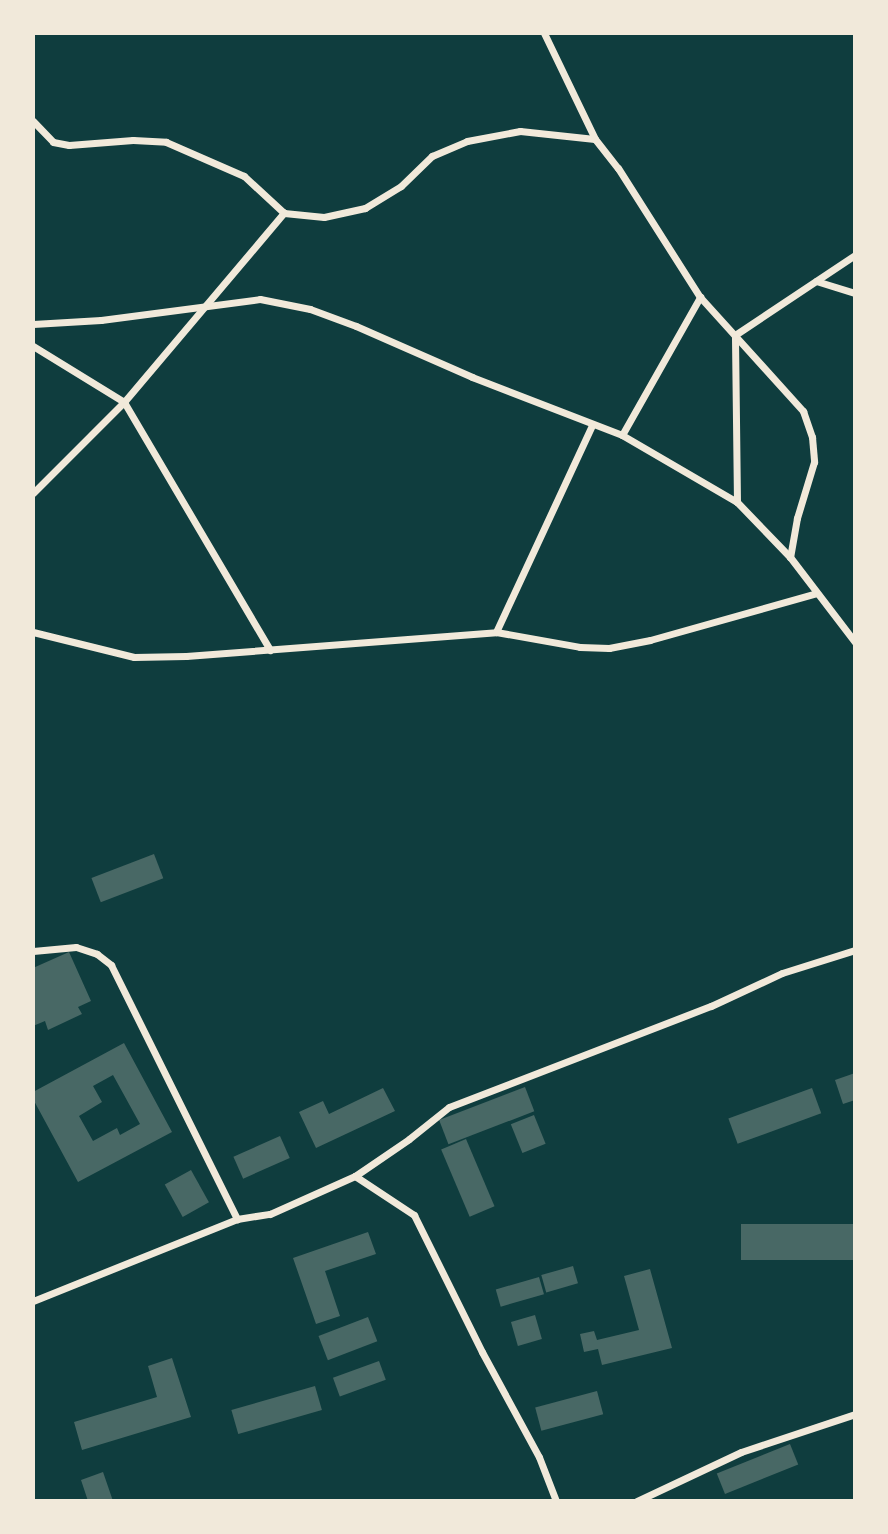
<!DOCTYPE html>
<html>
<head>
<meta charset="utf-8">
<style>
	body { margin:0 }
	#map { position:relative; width:888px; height:1534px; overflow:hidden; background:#0f3d3e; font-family:Inter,sans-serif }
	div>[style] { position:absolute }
	.building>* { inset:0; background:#486865; transform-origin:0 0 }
	.minor>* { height:7px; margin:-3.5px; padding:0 3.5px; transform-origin:3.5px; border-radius:3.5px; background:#f1e9da }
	span { translate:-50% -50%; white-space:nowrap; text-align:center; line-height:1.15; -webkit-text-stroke:5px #f1e9da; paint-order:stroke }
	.frame { position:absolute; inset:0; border:35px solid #f1e9da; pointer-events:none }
</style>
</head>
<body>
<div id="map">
	<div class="building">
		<i style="left:154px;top:854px;width:26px;height:67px;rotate:69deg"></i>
		<i style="clip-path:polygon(69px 952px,91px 1001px,78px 1007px,82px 1014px,48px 1030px,45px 1021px,33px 1026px,33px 968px)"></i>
		<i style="clip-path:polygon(evenodd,124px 1043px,172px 1132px,78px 1182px,33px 1099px,33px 1092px,124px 1043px,113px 1075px,140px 1124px,120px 1135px,117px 1128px,93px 1141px,79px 1116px,102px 1102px,93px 1086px,113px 1075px)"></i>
		<i style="clip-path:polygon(855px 1073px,855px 1100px,843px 1104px,835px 1080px)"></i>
		<i style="left:525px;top:1087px;width:26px;height:92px;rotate:69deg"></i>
		<i style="clip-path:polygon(383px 1088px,395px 1111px,316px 1148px,299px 1112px,323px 1101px,329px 1114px)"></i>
		<i style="left:812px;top:1088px;width:27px;height:89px;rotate:70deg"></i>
		<i style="left:534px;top:1115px;width:31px;height:25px;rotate:68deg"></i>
		<i style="left:280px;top:1136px;width:24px;height:51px;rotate:66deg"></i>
		<i style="left:466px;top:1139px;width:73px;height:27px;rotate:67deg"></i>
		<i style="left:191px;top:1170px;width:37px;height:30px;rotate:61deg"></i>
		<i style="left:855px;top:1224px;width:36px;height:114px;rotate:90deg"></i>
		<i style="clip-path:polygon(368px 1232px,376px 1254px,325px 1271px,340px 1316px,316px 1324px,293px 1258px)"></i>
		<i style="left:573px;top:1266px;width:18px;height:33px;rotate:74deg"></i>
		<i style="clip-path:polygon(650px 1269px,672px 1348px,602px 1365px,598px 1349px,584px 1352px,580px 1334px,594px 1331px,597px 1340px,639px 1330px,624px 1276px)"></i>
		<i style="left:539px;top:1277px;width:18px;height:45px;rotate:74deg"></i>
		<i style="left:535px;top:1315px;width:25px;height:25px;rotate:74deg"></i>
		<i style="left:368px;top:1317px;width:26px;height:53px;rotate:69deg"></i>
		<i style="clip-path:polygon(172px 1358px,191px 1417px,82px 1450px,74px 1422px,157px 1397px,148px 1366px)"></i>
		<i style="left:379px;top:1361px;width:20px;height:49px;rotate:70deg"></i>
		<i style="left:315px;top:1386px;width:25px;height:87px;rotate:74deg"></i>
		<i style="left:597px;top:1391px;width:24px;height:64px;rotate:75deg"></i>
		<i style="left:790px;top:1444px;width:22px;height:79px;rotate:68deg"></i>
		<i style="clip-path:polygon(103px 1472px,113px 1501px,88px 1501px,81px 1480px)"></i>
	</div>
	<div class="minor">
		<i style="left:544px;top:33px;width:118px;rotate:64.3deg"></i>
		<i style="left:595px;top:139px;width:37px;rotate:52deg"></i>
		<i style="left:618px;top:168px;width:153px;rotate:57.6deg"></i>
		<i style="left:700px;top:297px;width:154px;rotate:47.9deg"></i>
		<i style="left:803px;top:411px;width:28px;rotate:71deg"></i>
		<i style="left:812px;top:437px;width:25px;rotate:85deg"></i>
		<i style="left:814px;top:462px;width:59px;rotate:106.9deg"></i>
		<i style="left:797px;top:518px;width:40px;rotate:100deg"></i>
		<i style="left:33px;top:121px;width:29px;rotate:46deg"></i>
		<i style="left:53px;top:142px;width:16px;rotate:11deg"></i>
		<i style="left:69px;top:145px;width:64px;rotate:-4.5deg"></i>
		<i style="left:133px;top:140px;width:33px;rotate:3deg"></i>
		<i style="left:166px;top:142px;width:85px;rotate:23.6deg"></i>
		<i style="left:244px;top:176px;width:54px;rotate:42.8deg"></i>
		<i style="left:284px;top:213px;width:40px;rotate:5.7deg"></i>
		<i style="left:324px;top:217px;width:42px;rotate:-12.4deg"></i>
		<i style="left:365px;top:208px;width:42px;rotate:-31.4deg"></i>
		<i style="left:401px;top:186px;width:43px;rotate:-44.1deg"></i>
		<i style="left:432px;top:156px;width:38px;rotate:-23deg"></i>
		<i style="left:467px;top:141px;width:54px;rotate:-10.7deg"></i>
		<i style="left:520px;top:131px;width:75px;rotate:6.1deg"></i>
		<i style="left:816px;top:281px;width:41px;rotate:17.1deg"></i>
		<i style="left:33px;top:324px;width:68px;rotate:-3.4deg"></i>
		<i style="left:101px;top:320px;width:160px;rotate:-7.5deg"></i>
		<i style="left:260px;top:299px;width:51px;rotate:11.3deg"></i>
		<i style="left:310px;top:309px;width:49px;rotate:20.3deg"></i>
		<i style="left:356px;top:326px;width:127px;rotate:23.7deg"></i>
		<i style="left:472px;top:377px;width:161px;rotate:21.1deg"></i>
		<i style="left:622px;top:435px;width:133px;rotate:30.2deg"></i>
		<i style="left:737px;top:502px;width:76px;rotate:46.1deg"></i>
		<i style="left:790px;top:557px;width:107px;rotate:52.6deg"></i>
		<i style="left:33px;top:346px;width:107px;rotate:31.6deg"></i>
		<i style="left:124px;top:402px;width:288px;rotate:59.5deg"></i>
		<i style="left:622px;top:435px;width:159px;rotate:-60.5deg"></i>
		<i style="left:33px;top:493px;width:129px;rotate:-45deg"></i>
		<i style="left:124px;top:402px;width:248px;rotate:-49.8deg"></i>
		<i style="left:737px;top:502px;width:167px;rotate:-90.7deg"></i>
		<i style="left:735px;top:335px;width:144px;rotate:-33.7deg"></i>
		<i style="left:33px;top:632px;width:104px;rotate:13.9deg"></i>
		<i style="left:134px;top:657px;width:52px;rotate:-1.1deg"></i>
		<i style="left:186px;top:656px;width:311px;rotate:-4.4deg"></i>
		<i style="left:496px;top:632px;width:85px;rotate:10.1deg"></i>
		<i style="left:580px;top:647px;width:29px;rotate:2deg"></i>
		<i style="left:609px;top:648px;width:42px;rotate:-11deg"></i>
		<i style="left:650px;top:640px;width:173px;rotate:-15.7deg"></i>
		<i style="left:496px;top:632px;width:228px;rotate:-65.1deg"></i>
		<i style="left:33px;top:951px;width:43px;rotate:-5.3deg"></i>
		<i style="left:76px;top:947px;width:22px;rotate:18deg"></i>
		<i style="left:97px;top:954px;width:18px;rotate:38deg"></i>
		<i style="left:111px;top:965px;width:284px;rotate:63.6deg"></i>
		<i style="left:237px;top:1219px;width:33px;rotate:-9deg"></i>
		<i style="left:270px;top:1214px;width:93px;rotate:-24.1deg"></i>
		<i style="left:355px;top:1176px;width:65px;rotate:-34.4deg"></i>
		<i style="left:409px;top:1139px;width:51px;rotate:-38.7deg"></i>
		<i style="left:449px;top:1107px;width:281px;rotate:-21.1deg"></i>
		<i style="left:711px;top:1006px;width:78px;rotate:-24.9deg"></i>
		<i style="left:782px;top:973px;width:77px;rotate:-17.5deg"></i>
		<i style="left:355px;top:1176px;width:71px;rotate:33.5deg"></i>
		<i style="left:414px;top:1215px;width:153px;rotate:63.6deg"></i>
		<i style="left:482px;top:1352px;width:119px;rotate:61.5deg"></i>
		<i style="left:539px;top:1457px;width:47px;rotate:68.9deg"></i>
		<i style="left:33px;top:1301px;width:220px;rotate:-21.9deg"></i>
		<i style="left:637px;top:1501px;width:115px;rotate:-25.2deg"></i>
		<i style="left:741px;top:1452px;width:120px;rotate:-18.4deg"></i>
	</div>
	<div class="frame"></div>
</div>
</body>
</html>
